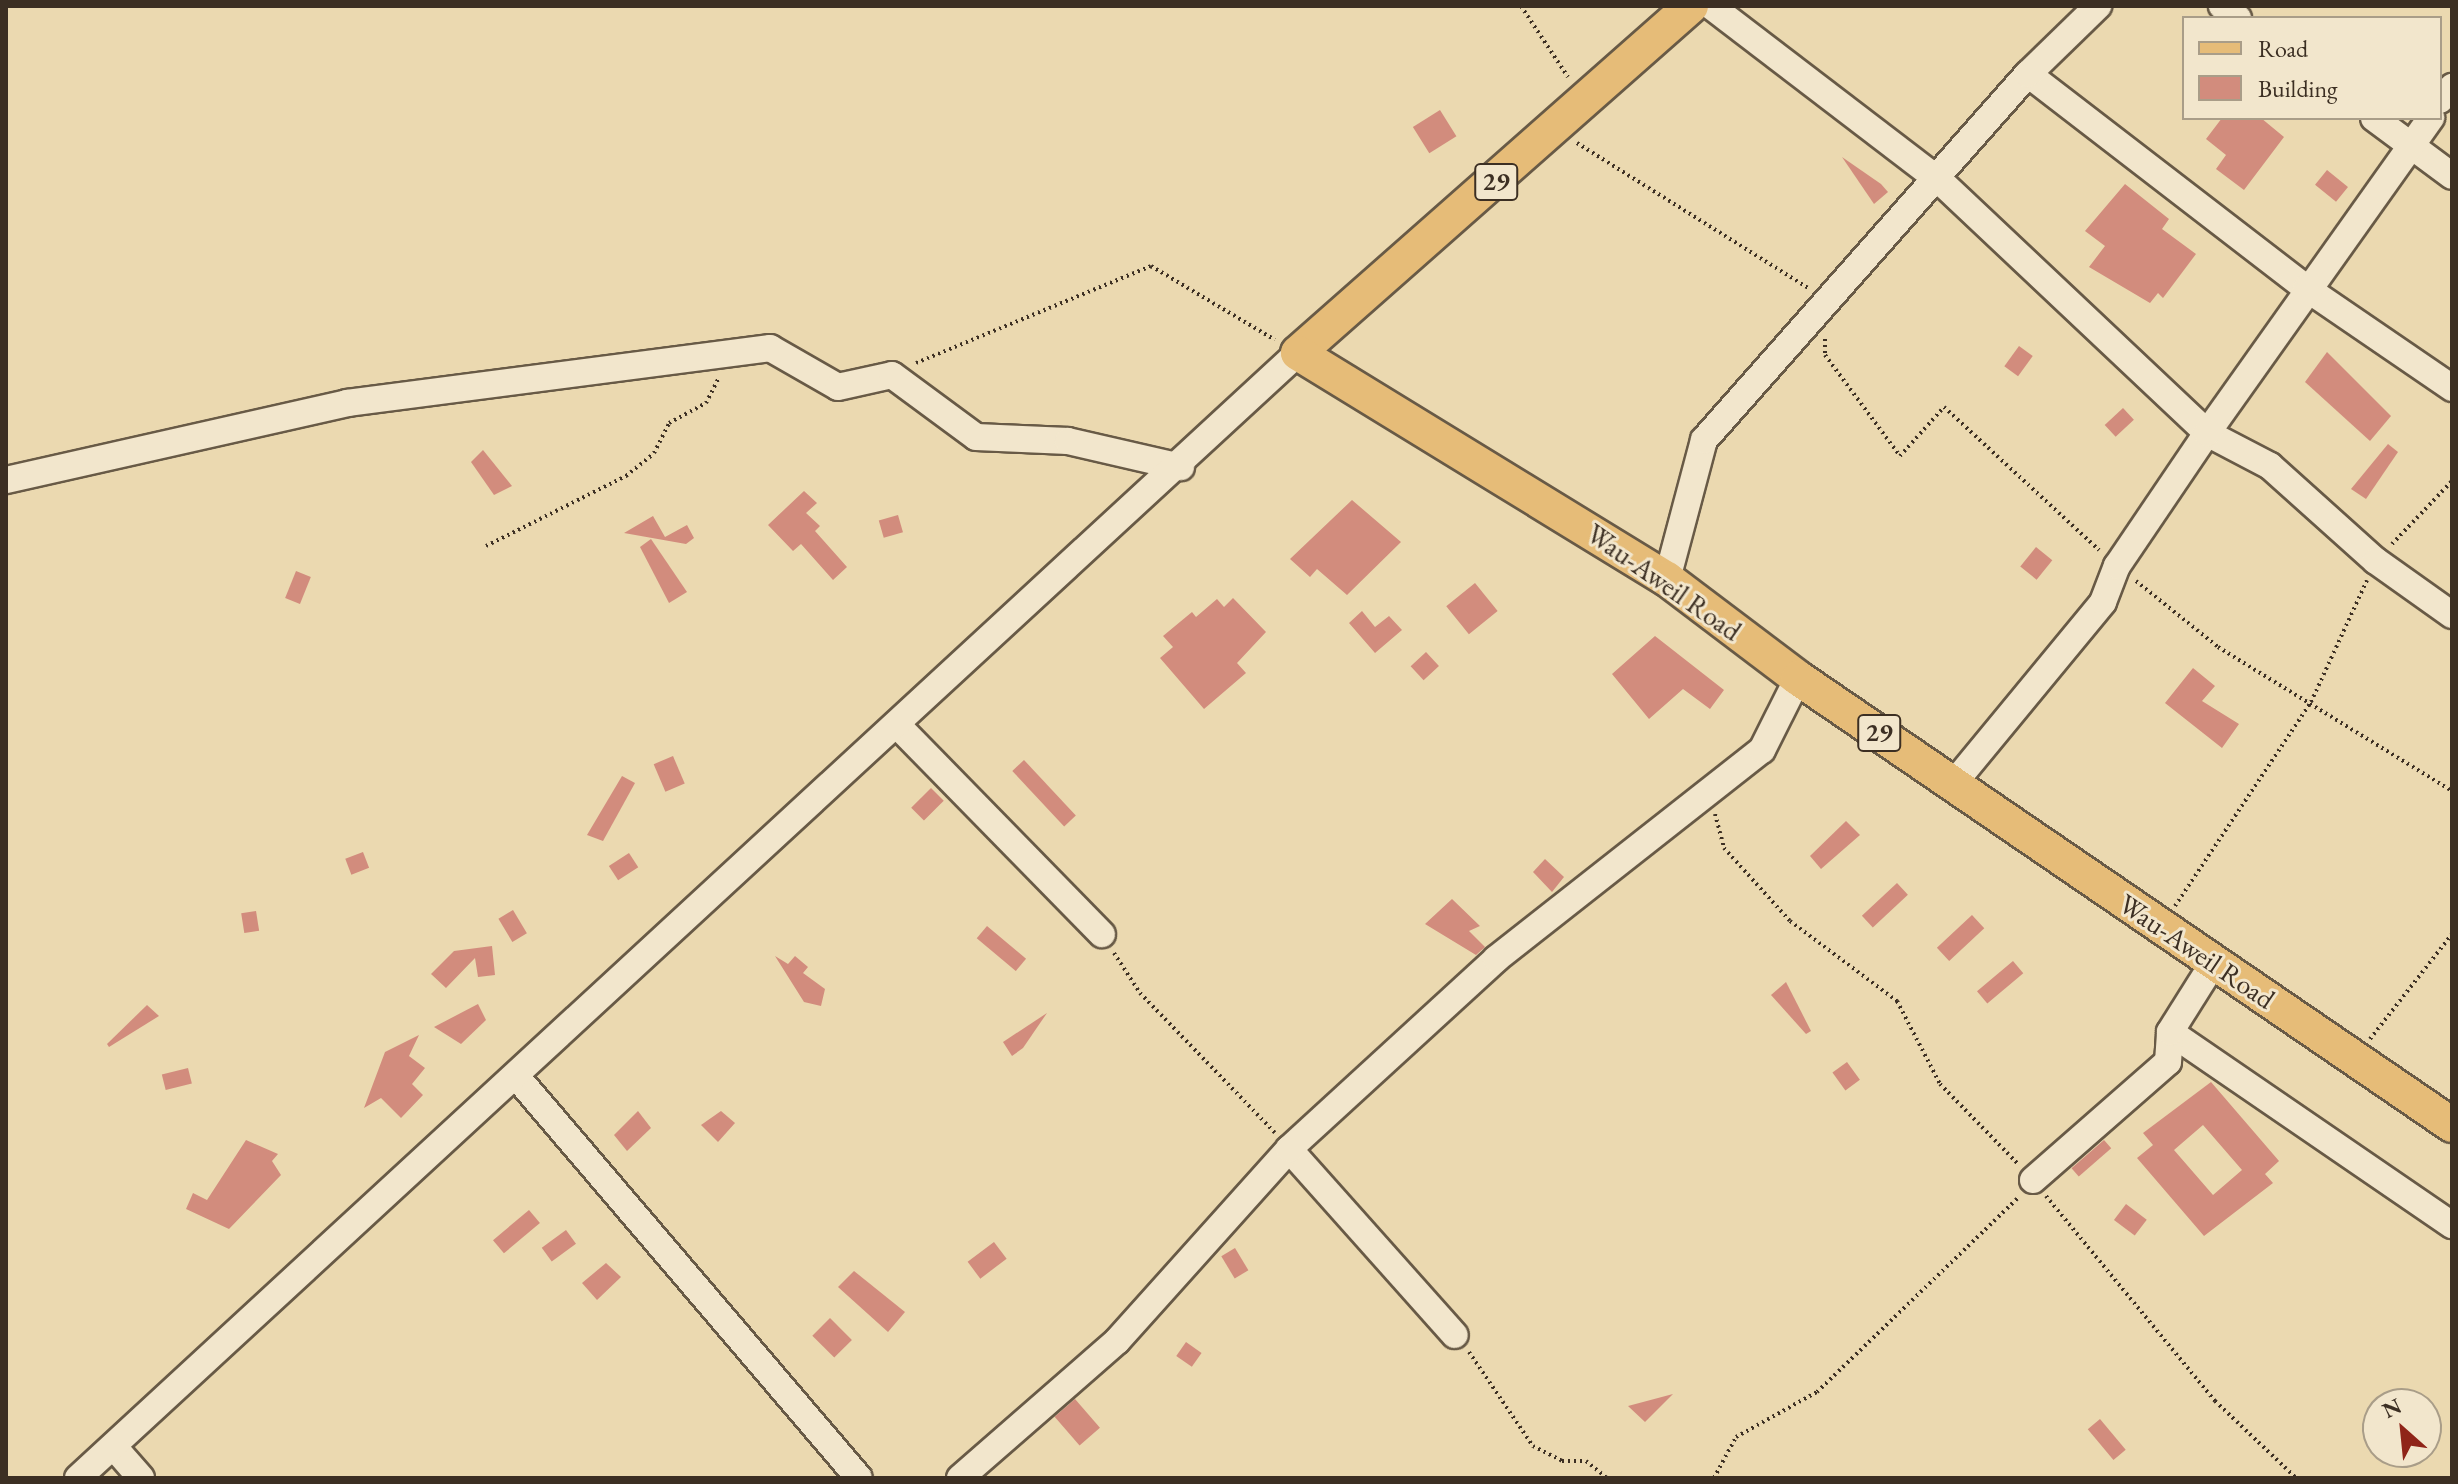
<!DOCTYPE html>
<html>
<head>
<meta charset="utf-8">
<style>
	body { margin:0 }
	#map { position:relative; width:2458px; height:1484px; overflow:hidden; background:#ebd9b0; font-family:"EB Garamond",serif }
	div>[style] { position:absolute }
	.building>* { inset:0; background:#d28c7d; transform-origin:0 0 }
	.path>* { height:4px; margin-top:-2px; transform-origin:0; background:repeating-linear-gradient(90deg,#3c2f23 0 2px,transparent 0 6px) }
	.roads { filter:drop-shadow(2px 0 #685a46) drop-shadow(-2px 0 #685a46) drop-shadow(0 2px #685a46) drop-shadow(0 -2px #685a46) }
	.minor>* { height:26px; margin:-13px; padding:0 13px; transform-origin:13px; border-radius:13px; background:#f2e6cc }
	.major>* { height:34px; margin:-17px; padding:0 17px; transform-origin:17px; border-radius:17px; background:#e6bc78 }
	span { translate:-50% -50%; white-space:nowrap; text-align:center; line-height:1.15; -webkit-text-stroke:6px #f2e6cc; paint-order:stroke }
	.shield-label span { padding:2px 6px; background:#f2e6cc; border:2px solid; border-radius:6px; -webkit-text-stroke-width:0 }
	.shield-label { font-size:26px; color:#3c2f23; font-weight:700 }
	.street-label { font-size:28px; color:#3c2f23 }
	.frame { position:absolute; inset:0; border:8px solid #3c2f23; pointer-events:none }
	.legend { position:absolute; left:2182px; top:16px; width:260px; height:104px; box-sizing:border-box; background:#f2e6cc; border:2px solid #a99d88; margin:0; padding:10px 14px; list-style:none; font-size:24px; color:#3c2f23 }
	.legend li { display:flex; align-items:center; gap:16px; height:40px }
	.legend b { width:40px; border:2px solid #a99d88 }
	.north { position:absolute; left:2362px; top:1388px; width:80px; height:80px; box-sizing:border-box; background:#f2e6cc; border:2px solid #a99d88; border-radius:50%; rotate:333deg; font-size:22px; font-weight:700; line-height:32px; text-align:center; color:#3c2f23 }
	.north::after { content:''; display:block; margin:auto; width:28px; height:36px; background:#8f2418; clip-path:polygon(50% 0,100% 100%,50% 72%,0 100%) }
</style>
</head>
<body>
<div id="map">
	<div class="building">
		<i style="left:1440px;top:110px;width:31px;height:32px;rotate:58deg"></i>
		<i style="clip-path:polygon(2222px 118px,2261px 118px,2284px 137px,2244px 190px,2216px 169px,2226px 155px,2206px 139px)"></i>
		<i style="clip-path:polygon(1842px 157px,1881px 184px,1888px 192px,1874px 204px)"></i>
		<i style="left:2327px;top:170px;width:27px;height:19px;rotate:39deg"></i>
		<i style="clip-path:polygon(2125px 184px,2169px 219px,2162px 229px,2196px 254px,2163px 298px,2158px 293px,2150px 303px,2089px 267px,2105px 246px,2085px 231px)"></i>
		<i style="left:2019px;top:346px;width:17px;height:25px;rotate:36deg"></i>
		<i style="clip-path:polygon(2327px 352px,2391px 416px,2370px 441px,2305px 382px)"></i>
		<i style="left:2123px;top:408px;width:16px;height:25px;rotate:47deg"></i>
		<i style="clip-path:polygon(2388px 444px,2398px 452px,2366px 499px,2351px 489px)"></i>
		<i style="clip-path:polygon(483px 450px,512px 486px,494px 495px,471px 462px)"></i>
		<i style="clip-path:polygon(804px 491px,817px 503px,806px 513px,820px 526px,815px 531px,847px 567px,833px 580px,801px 544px,793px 551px,768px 525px)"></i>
		<i style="clip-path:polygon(1352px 500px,1401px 542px,1347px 595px,1317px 569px,1310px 577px,1290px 559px)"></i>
		<i style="left:898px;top:515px;width:18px;height:20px;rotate:74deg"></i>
		<i style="clip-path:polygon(653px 516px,665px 537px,687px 525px,694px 538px,686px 544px,624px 533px)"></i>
		<i style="clip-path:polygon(651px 539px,687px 592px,669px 603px,640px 547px)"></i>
		<i style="left:2036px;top:547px;width:21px;height:25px;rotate:39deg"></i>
		<i style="left:296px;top:571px;width:16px;height:29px;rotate:22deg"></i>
		<i style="left:1475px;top:583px;width:36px;height:37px;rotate:51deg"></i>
		<i style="clip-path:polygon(1233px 598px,1266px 632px,1237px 663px,1246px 673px,1204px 709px,1160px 658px,1173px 647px,1163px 636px,1192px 612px,1196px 617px,1217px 599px,1224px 607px)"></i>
		<i style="clip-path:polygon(1362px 611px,1375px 627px,1389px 616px,1402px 630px,1375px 653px,1349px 623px)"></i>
		<i style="clip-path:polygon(1655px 636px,1724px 690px,1710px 709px,1683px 689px,1649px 719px,1612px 674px)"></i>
		<i style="left:1426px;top:652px;width:19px;height:21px;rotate:47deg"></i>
		<i style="clip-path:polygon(2193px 668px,2215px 686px,2202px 701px,2239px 724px,2222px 748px,2165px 703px)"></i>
		<i style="left:673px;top:756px;width:30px;height:21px;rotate:67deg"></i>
		<i style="left:1024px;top:760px;width:76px;height:16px;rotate:47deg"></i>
		<i style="clip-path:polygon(622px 776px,635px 783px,603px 841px,587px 835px)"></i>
		<i style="left:931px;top:788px;width:18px;height:28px;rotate:45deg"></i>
		<i style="clip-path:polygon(1846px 821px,1860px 835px,1821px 869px,1810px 856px)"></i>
		<i style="left:363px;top:852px;width:17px;height:19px;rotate:69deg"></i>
		<i style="left:629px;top:853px;width:17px;height:24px;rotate:57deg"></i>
		<i style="clip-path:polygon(1545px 859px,1564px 877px,1552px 892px,1533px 872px)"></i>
		<i style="left:1897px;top:883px;width:16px;height:48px;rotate:47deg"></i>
		<i style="clip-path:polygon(1452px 899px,1480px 926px,1469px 931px,1485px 947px,1476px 955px,1425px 924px)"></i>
		<i style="left:513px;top:910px;width:27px;height:17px;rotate:59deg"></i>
		<i style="left:256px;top:911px;width:20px;height:15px;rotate:81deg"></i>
		<i style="left:1972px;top:915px;width:18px;height:48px;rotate:47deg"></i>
		<i style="left:987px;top:926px;width:51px;height:16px;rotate:40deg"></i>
		<i style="clip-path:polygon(492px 946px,495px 975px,478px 977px,475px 958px,446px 988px,431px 974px,454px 951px)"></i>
		<i style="clip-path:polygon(775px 956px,788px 964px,795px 956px,808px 967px,803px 973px,825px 989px,821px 1006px,804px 1002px)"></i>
		<i style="left:2013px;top:961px;width:16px;height:47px;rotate:50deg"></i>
		<i style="clip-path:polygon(1786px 982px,1811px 1031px,1806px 1034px,1771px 995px)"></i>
		<i style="clip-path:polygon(478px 1004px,486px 1020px,461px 1044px,434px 1027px)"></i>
		<i style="clip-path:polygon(147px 1005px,159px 1016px,109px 1047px,107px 1044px)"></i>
		<i style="clip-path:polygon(1047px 1013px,1023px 1048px,1012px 1056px,1003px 1042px)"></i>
		<i style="clip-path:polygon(419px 1035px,409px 1056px,425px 1068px,412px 1084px,423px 1095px,401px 1118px,381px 1098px,364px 1108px,385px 1052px)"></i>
		<i style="left:1847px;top:1062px;width:22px;height:18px;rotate:54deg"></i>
		<i style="left:188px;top:1068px;width:16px;height:27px;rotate:76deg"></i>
		<i style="clip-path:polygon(evenodd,2211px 1082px,2279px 1161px,2265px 1174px,2273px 1183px,2204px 1236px,2137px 1158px,2153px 1145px,2143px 1133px,2211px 1082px,2203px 1125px,2242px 1170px,2213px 1195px,2174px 1150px,2203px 1125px)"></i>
		<i style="clip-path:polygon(638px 1111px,651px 1128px,627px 1151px,614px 1135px)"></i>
		<i style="clip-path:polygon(721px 1111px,735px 1123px,718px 1142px,701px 1125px)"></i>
		<i style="clip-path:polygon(246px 1140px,278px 1154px,272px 1161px,281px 1175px,229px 1229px,186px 1209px,193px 1193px,207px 1200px)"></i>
		<i style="left:2104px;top:1140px;width:11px;height:43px;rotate:49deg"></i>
		<i style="left:2126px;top:1204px;width:26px;height:20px;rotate:37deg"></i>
		<i style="left:529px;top:1210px;width:17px;height:47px;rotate:50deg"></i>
		<i style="left:566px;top:1230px;width:17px;height:30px;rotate:54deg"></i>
		<i style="left:994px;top:1242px;width:21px;height:33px;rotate:53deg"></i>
		<i style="left:1235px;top:1248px;width:26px;height:16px;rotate:59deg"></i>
		<i style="clip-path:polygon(606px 1263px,621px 1277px,597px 1300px,582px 1283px)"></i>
		<i style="clip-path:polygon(854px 1271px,905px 1312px,888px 1332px,838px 1287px)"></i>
		<i style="left:830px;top:1318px;width:31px;height:25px;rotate:45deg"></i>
		<i style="left:1186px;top:1342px;width:19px;height:17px;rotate:35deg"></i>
		<i style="clip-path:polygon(1673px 1394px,1645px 1422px,1628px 1406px)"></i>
		<i style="left:1075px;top:1399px;width:38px;height:27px;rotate:49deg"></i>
		<i style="left:2100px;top:1419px;width:40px;height:16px;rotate:50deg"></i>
	</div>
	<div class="path">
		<i style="left:1521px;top:6px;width:85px;rotate:56.5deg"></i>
		<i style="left:1577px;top:143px;width:275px;rotate:32.1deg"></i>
		<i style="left:1825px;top:339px;width:16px;rotate:90deg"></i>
		<i style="left:1825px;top:355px;width:126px;rotate:53.4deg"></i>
		<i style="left:1900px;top:456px;width:66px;rotate:-48.1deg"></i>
		<i style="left:1944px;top:407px;width:211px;rotate:42.7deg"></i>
		<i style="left:916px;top:363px;width:254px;rotate:-22.4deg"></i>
		<i style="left:1151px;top:266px;width:144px;rotate:30.8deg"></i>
		<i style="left:2392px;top:544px;width:87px;rotate:-46.4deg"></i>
		<i style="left:486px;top:546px;width:157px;rotate:-26.6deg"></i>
		<i style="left:626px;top:476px;width:36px;rotate:-39deg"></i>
		<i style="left:654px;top:453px;width:34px;rotate:-63deg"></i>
		<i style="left:669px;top:423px;width:42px;rotate:-28.4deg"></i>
		<i style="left:706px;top:403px;width:29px;rotate:-63deg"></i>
		<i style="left:2136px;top:581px;width:105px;rotate:38.8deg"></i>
		<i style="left:2218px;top:647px;width:275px;rotate:31.6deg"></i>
		<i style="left:1715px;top:814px;width:35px;rotate:75deg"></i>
		<i style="left:1724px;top:848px;width:98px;rotate:47.9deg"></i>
		<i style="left:1790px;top:921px;width:134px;rotate:36.8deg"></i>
		<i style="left:1897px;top:1001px;width:93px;rotate:62.6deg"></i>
		<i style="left:1940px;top:1084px;width:113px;rotate:45.7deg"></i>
		<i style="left:2175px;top:906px;width:245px;rotate:-56.3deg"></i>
		<i style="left:2311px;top:702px;width:134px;rotate:-65.3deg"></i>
		<i style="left:1114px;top:953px;width:48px;rotate:57deg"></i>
		<i style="left:1140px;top:993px;width:194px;rotate:46deg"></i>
		<i style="left:2370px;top:1039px;width:133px;rotate:-52deg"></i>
		<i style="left:2046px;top:1196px;width:266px;rotate:50.5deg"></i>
		<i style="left:2215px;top:1401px;width:112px;rotate:43.5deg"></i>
		<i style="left:1469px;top:1352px;width:114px;rotate:55.8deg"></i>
		<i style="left:1533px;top:1446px;width:33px;rotate:27deg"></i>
		<i style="left:1562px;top:1461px;width:24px"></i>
		<i style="left:1586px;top:1461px;width:27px;rotate:39deg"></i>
		<i style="left:1714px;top:1478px;width:47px;rotate:-61.8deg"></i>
		<i style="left:1736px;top:1437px;width:93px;rotate:-29.1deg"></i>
		<i style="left:1817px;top:1392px;width:281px;rotate:-44deg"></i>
	</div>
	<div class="roads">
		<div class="minor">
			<i style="left:1711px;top:6px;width:288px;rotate:37.4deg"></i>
			<i style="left:1940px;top:181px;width:367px;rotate:43.3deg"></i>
			<i style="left:2207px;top:433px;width:71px;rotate:27.6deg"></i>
			<i style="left:2270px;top:466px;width:142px;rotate:41.9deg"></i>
			<i style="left:2376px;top:561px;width:93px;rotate:35.4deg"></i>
			<i style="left:2222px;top:6px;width:20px;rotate:37deg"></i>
			<i style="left:2028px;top:74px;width:351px;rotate:37.6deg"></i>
			<i style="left:2306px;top:288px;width:177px;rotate:34.4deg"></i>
			<i style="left:2440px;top:100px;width:18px;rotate:-47deg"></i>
			<i style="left:2374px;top:118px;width:97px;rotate:36.6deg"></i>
			<i style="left:6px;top:480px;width:350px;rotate:-12.7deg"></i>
			<i style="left:347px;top:403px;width:427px;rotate:-7.4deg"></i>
			<i style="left:770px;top:348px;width:78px;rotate:29.8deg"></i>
			<i style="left:838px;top:387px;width:55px;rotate:-12.5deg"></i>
			<i style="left:892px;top:375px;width:104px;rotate:36.4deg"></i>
			<i style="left:976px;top:437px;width:92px;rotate:2.5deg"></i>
			<i style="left:1068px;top:441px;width:116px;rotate:13deg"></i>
			<i style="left:1667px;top:579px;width:144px;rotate:-75.1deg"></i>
			<i style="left:1704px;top:440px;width:489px;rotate:-48.5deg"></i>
			<i style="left:2028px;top:74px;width:98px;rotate:-44.2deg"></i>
			<i style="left:899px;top:727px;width:290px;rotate:45.6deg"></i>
			<i style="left:1954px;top:783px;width:234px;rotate:-50.5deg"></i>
			<i style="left:2103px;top:602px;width:39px;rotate:-69deg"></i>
			<i style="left:2117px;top:566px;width:161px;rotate:-55.9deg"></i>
			<i style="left:2207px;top:433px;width:387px;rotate:-54.6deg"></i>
			<i style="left:2170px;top:1032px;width:342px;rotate:34.4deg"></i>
			<i style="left:516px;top:1076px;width:528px;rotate:49.53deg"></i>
			<i style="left:1289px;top:1149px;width:249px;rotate:48.3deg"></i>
			<i style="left:2033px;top:1180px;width:179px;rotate:-41.2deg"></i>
			<i style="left:2168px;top:1062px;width:30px;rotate:-86deg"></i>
			<i style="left:2170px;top:1032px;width:83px;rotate:-57.8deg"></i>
			<i style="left:114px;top:1447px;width:41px;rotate:48.9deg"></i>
			<i style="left:78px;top:1478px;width:1660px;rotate:-42.68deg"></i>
			<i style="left:960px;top:1478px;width:208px;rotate:-41.1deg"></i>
			<i style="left:1117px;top:1341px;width:258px;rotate:-48.1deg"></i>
			<i style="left:1289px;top:1149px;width:281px;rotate:-42.5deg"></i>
			<i style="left:1496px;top:959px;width:338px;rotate:-38.2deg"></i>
			<i style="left:1762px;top:750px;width:80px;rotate:-63.4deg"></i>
		</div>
		<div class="major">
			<i style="left:1691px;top:6px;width:524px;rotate:138.56deg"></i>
			<i style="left:1298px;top:353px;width:433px;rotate:31.5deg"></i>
			<i style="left:1667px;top:579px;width:164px;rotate:37.1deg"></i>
			<i style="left:1798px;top:678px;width:792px;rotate:34.35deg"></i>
		</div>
	</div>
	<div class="shield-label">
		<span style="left:1496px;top:182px">29</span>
		<span style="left:1879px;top:733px">29</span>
	</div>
	<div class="street-label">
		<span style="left:1664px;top:582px;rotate:35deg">Wau-Aweil Road</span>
		<span style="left:2197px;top:951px;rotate:34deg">Wau-Aweil Road</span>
	</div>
	<div class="frame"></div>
	<ul class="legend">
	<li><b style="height:10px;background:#e6bc78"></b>Road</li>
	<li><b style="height:22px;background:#d28c7d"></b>Building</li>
	</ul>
	<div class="north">N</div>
</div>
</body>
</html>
